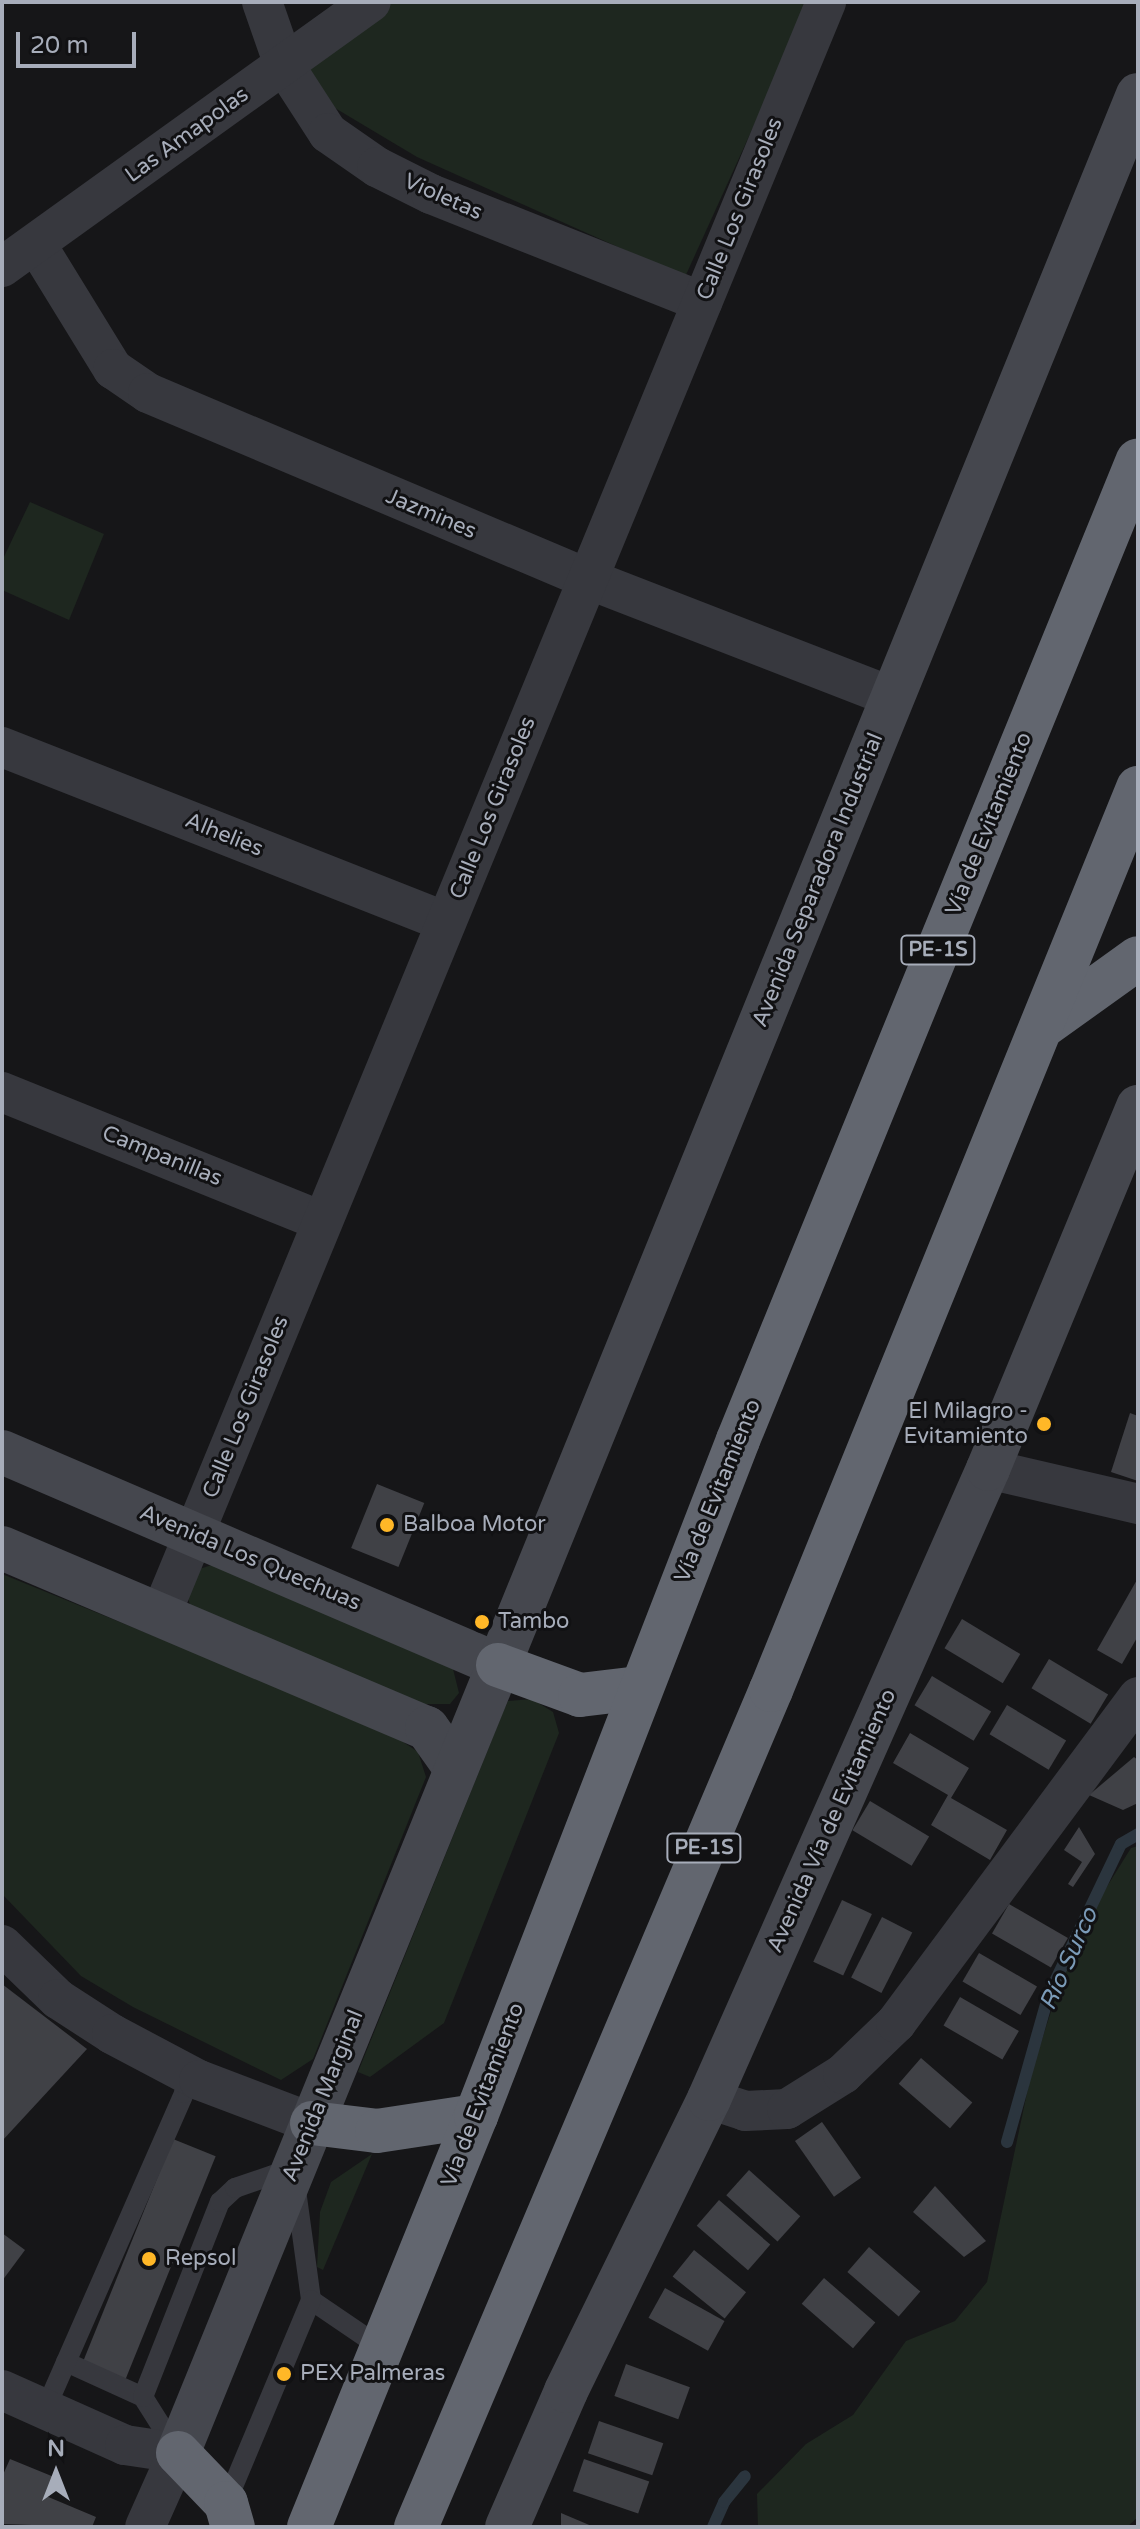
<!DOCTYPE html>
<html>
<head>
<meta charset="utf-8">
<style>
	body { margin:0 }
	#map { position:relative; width:1140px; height:2529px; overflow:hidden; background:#161618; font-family:"Varela Round",sans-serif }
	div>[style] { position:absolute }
	.green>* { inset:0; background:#1e271f }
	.stream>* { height:12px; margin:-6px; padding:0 6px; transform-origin:6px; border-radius:6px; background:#2b353e }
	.building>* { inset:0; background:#404146; transform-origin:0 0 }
	.lane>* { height:20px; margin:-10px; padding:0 10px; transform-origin:10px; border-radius:10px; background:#37383e }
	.street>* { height:40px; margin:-20px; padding:0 20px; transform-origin:20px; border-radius:20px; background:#37383e }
	.secondary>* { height:44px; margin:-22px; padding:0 22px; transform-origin:22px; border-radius:22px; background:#45474e }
	.highway>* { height:44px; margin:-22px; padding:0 22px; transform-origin:22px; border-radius:22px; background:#62666f }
	.dots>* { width:22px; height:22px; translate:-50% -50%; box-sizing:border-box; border:4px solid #111113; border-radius:50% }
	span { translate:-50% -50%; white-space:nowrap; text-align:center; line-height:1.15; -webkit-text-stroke:6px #111113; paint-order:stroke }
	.shield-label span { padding:2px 6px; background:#111113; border:2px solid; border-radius:6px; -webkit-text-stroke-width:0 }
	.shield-label { font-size:20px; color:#a7adba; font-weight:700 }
	.street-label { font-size:22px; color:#a7adba }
	.poi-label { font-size:22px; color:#a7adba }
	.right { translate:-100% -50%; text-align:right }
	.left { translate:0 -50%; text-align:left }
	.water-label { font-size:24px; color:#7b9bb8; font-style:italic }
	.frame { position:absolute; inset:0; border:4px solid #a7adba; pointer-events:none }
	.north { position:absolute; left:16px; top:2433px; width:80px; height:80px; -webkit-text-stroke:6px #111113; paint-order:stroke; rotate:0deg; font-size:22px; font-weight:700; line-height:32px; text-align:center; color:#a7adba }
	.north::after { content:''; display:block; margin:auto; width:28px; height:36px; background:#a7adba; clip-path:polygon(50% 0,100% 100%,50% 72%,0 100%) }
	.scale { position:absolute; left:16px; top:32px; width:120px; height:36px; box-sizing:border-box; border:4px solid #a7adba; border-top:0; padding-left:10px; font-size:24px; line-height:28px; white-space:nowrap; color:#a7adba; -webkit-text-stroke:6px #111113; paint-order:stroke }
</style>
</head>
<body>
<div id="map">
	<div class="green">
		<i style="clip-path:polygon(389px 2px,810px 2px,685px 277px,417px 157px,283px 77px)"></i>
		<i style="clip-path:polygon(30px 502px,104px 534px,69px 620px,2px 590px,2px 561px)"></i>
		<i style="clip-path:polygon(215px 1564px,453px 1669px,459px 1693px,450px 1704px,419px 1704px,190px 1605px,187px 1594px,196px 1570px)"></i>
		<i style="clip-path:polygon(2px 1574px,387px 1731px,418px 1752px,426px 1777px,313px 2059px,281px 2080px,133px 2007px,81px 1976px,2px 1894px)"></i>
		<i style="clip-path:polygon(532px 1699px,553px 1712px,559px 1733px,444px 2023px,370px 2077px,358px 2072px,503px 1712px,508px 1701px)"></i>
		<i style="clip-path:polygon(1138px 1846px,1138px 2517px,1127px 2527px,758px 2527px,757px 2494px,806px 2444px,853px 2415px,906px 2341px,955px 2321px,987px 2282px,1031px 2074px,1062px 1977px,1098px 1901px,1131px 1848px)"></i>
		<i style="clip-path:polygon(372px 2154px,323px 2270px,317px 2267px,320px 2212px,331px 2182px)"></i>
	</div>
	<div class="stream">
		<i style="left:1007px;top:2142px;width:154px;rotate:-74.2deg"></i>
		<i style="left:1049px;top:1994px;width:166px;rotate:-64.4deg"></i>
		<i style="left:1121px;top:1844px;width:20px;rotate:-30deg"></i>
		<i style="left:713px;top:2527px;width:27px;rotate:-66deg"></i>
		<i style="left:724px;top:2502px;width:33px;rotate:-51deg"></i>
	</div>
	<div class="building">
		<i style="clip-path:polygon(1130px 1413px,1138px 1416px,1138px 1481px,1111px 1472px)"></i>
		<i style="left:377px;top:1484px;width:51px;height:69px;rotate:22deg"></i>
		<i style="clip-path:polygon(1138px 1578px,1138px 1636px,1122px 1664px,1097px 1650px)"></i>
		<i style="left:962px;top:1619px;width:68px;height:34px;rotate:31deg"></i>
		<i style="left:1049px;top:1659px;width:69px;height:34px;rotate:31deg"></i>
		<i style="left:932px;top:1676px;width:69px;height:34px;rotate:31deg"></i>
		<i style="left:1007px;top:1705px;width:69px;height:34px;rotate:31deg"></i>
		<i style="clip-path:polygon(910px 1733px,969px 1768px,951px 1798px,1007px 1830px,990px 1860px,931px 1825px,948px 1795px,893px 1763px)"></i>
		<i style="clip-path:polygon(1134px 1757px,1138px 1760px,1138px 1803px,1123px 1810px,1089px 1795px)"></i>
		<i style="left:870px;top:1801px;width:69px;height:34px;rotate:31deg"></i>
		<i style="clip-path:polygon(1079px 1827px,1095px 1854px,1073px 1887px,1068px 1884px,1082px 1862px,1064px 1850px)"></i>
		<i style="left:842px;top:1900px;width:33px;height:68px;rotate:25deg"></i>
		<i style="left:1009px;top:1904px;width:68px;height:34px;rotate:30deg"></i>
		<i style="left:882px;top:1917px;width:34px;height:68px;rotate:27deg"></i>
		<i style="left:979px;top:1953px;width:67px;height:33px;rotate:30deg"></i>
		<i style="clip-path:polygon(2px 1984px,87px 2049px,2px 2141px)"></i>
		<i style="left:960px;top:1997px;width:68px;height:33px;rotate:30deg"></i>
		<i style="left:921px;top:2058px;width:68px;height:34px;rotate:41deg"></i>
		<i style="left:822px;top:2122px;width:68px;height:33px;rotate:55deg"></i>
		<i style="left:173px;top:2139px;width:46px;height:240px;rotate:22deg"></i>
		<i style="left:749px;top:2170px;width:69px;height:34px;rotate:42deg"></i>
		<i style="clip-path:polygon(935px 2186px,986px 2241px,964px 2257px,913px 2212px)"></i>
		<i style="left:719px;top:2200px;width:68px;height:34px;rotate:41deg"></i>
		<i style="clip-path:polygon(2px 2233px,25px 2250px,2px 2281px)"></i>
		<i style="left:869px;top:2247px;width:68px;height:33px;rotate:41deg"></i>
		<i style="left:694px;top:2250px;width:67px;height:34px;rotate:39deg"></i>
		<i style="left:824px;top:2278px;width:68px;height:34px;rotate:41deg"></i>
		<i style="left:665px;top:2288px;width:68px;height:34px;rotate:29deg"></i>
		<i style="left:626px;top:2364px;width:68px;height:34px;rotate:20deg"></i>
		<i style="left:599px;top:2421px;width:68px;height:34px;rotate:19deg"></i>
		<i style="clip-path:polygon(10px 2459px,54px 2477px,46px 2496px,96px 2517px,92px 2527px,2px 2524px,2px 2477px)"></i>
		<i style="left:584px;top:2459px;width:69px;height:34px;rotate:19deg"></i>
		<i style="clip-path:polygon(561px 2513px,594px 2527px,561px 2527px)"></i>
	</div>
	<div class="lane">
		<i style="left:311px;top:2300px;width:87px;rotate:34.2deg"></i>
		<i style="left:66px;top:2362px;width:85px;rotate:24.4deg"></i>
		<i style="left:45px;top:2410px;width:346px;rotate:-66.3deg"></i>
		<i style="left:184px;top:2093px;width:20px;rotate:-41deg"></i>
		<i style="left:177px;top:2451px;width:64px;rotate:-122.2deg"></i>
		<i style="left:143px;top:2397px;width:210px;rotate:-68.5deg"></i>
		<i style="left:220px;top:2202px;width:21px;rotate:-43deg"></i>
		<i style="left:235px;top:2188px;width:61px;rotate:-19deg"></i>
		<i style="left:293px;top:2168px;width:133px;rotate:82.2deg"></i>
		<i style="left:311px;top:2300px;width:220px;rotate:112.7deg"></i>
	</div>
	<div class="street">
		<i style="left:262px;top:2px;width:67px;rotate:70.8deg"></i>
		<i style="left:284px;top:65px;width:81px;rotate:57.1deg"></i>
		<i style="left:328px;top:133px;width:60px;rotate:34.8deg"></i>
		<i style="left:377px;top:167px;width:60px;rotate:26.6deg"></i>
		<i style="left:431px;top:194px;width:292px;rotate:21.7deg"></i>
		<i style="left:36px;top:244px;width:147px;rotate:58.4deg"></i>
		<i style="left:113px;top:369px;width:42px;rotate:34.4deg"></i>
		<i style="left:148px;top:393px;width:478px;rotate:22.9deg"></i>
		<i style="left:588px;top:579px;width:327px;rotate:21.2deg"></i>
		<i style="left:2px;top:267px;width:454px;rotate:-35.7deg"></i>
		<i style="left:2px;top:747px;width:477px;rotate:21.5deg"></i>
		<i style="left:2px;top:1092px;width:345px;rotate:22deg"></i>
		<i style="left:988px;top:1469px;width:154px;rotate:13.1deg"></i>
		<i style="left:161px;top:1614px;width:1744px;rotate:-67.58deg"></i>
		<i style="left:2px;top:1945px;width:78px;rotate:44deg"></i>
		<i style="left:58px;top:1999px;width:64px;rotate:32.9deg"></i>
		<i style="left:112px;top:2034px;width:98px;rotate:27.9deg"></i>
		<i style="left:199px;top:2080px;width:121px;rotate:20.8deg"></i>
		<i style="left:709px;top:2099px;width:38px;rotate:18deg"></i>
		<i style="left:745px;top:2111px;width:42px;rotate:-2.7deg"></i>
		<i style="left:787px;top:2109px;width:66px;rotate:-32deg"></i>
		<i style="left:843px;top:2074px;width:74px;rotate:-43.9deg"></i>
		<i style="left:896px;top:2023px;width:406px;rotate:-53.4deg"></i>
		<i style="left:2px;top:2390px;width:135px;rotate:24.1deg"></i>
		<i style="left:125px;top:2445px;width:54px;rotate:8.6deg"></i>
		<i style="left:178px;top:2453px;width:81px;rotate:114deg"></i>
	</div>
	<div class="secondary">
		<i style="left:2px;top:1452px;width:540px;rotate:23.24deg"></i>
		<i style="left:2px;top:1548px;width:462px;rotate:23deg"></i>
		<i style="left:427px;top:1728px;width:50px;rotate:54.7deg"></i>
		<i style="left:178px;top:2453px;width:2546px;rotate:-67.85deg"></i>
		<i style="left:507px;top:2527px;width:148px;rotate:-66.5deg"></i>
		<i style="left:566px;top:2391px;width:325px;rotate:-63.9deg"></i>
		<i style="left:709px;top:2099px;width:689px;rotate:-66.11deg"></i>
		<i style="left:988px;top:1469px;width:392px;rotate:-67.5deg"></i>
	</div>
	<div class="highway">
		<i style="left:1042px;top:1027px;width:118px;rotate:-35.7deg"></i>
		<i style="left:498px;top:1665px;width:87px;rotate:20.1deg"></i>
		<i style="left:580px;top:1695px;width:59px;rotate:-6.8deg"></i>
		<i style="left:312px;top:2123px;width:65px;rotate:7deg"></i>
		<i style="left:377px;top:2131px;width:100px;rotate:-8.6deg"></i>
		<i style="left:178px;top:2453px;width:69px;rotate:46.2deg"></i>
		<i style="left:226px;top:2503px;width:25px;rotate:74deg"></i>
		<i style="left:309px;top:2527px;width:444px;rotate:-67.9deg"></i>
		<i style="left:476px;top:2116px;width:725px;rotate:-68.81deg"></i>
		<i style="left:738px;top:1440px;width:1058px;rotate:-67.8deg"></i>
		<i style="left:416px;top:2527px;width:909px;rotate:-67.02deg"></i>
		<i style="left:771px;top:1690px;width:974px;rotate:-67.86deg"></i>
	</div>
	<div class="dots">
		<i style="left:1044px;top:1424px;background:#ffb727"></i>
		<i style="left:387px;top:1525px;background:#ffb727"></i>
		<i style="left:482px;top:1622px;background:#ffb727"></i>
		<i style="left:149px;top:2259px;background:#ffb727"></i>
		<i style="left:284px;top:2374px;background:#ffb727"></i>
	</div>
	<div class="shield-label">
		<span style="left:938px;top:950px">PE-1S</span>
		<span style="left:704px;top:1848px">PE-1S</span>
	</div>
	<div class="street-label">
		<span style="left:187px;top:135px;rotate:-36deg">Las Amapolas</span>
		<span style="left:443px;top:197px;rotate:24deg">Violetas</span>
		<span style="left:740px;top:209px;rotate:-68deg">Calle Los Girasoles</span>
		<span style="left:431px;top:514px;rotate:23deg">Jazmines</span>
		<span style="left:493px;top:808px;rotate:-68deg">Calle Los Girasoles</span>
		<span style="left:989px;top:824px;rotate:-68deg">Vía de Evitamiento</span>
		<span style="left:224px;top:835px;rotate:22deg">Alhelies</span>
		<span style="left:818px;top:880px;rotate:-68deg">Avenida Separadora Industrial</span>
		<span style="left:162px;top:1156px;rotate:22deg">Campanillas</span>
		<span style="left:246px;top:1407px;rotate:-68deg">Calle Los Girasoles</span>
		<span style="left:718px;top:1491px;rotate:-68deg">Vía de Evitamiento</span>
		<span style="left:250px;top:1558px;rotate:23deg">Avenida Los Quechuas</span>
		<span style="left:832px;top:1821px;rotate:-66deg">Avenida Vía de Evitamiento</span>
		<span style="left:483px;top:2095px;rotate:-69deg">Vía de Evitamiento</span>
		<span style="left:323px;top:2096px;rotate:-68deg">Avenida Marginal</span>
	</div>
	<div class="poi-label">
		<span class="right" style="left:1028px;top:1424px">El Milagro -<br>Evitamiento</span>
		<span class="left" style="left:403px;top:1525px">Balboa Motor</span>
		<span class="left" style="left:498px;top:1622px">Tambo</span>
		<span class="left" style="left:165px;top:2259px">Repsol</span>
		<span class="left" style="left:300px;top:2374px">PEX Palmeras</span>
	</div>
	<div class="water-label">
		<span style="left:1069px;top:1959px;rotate:-66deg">Río Surco</span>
	</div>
	<div class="frame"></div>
	<div class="north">N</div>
	<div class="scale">20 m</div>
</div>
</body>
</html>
